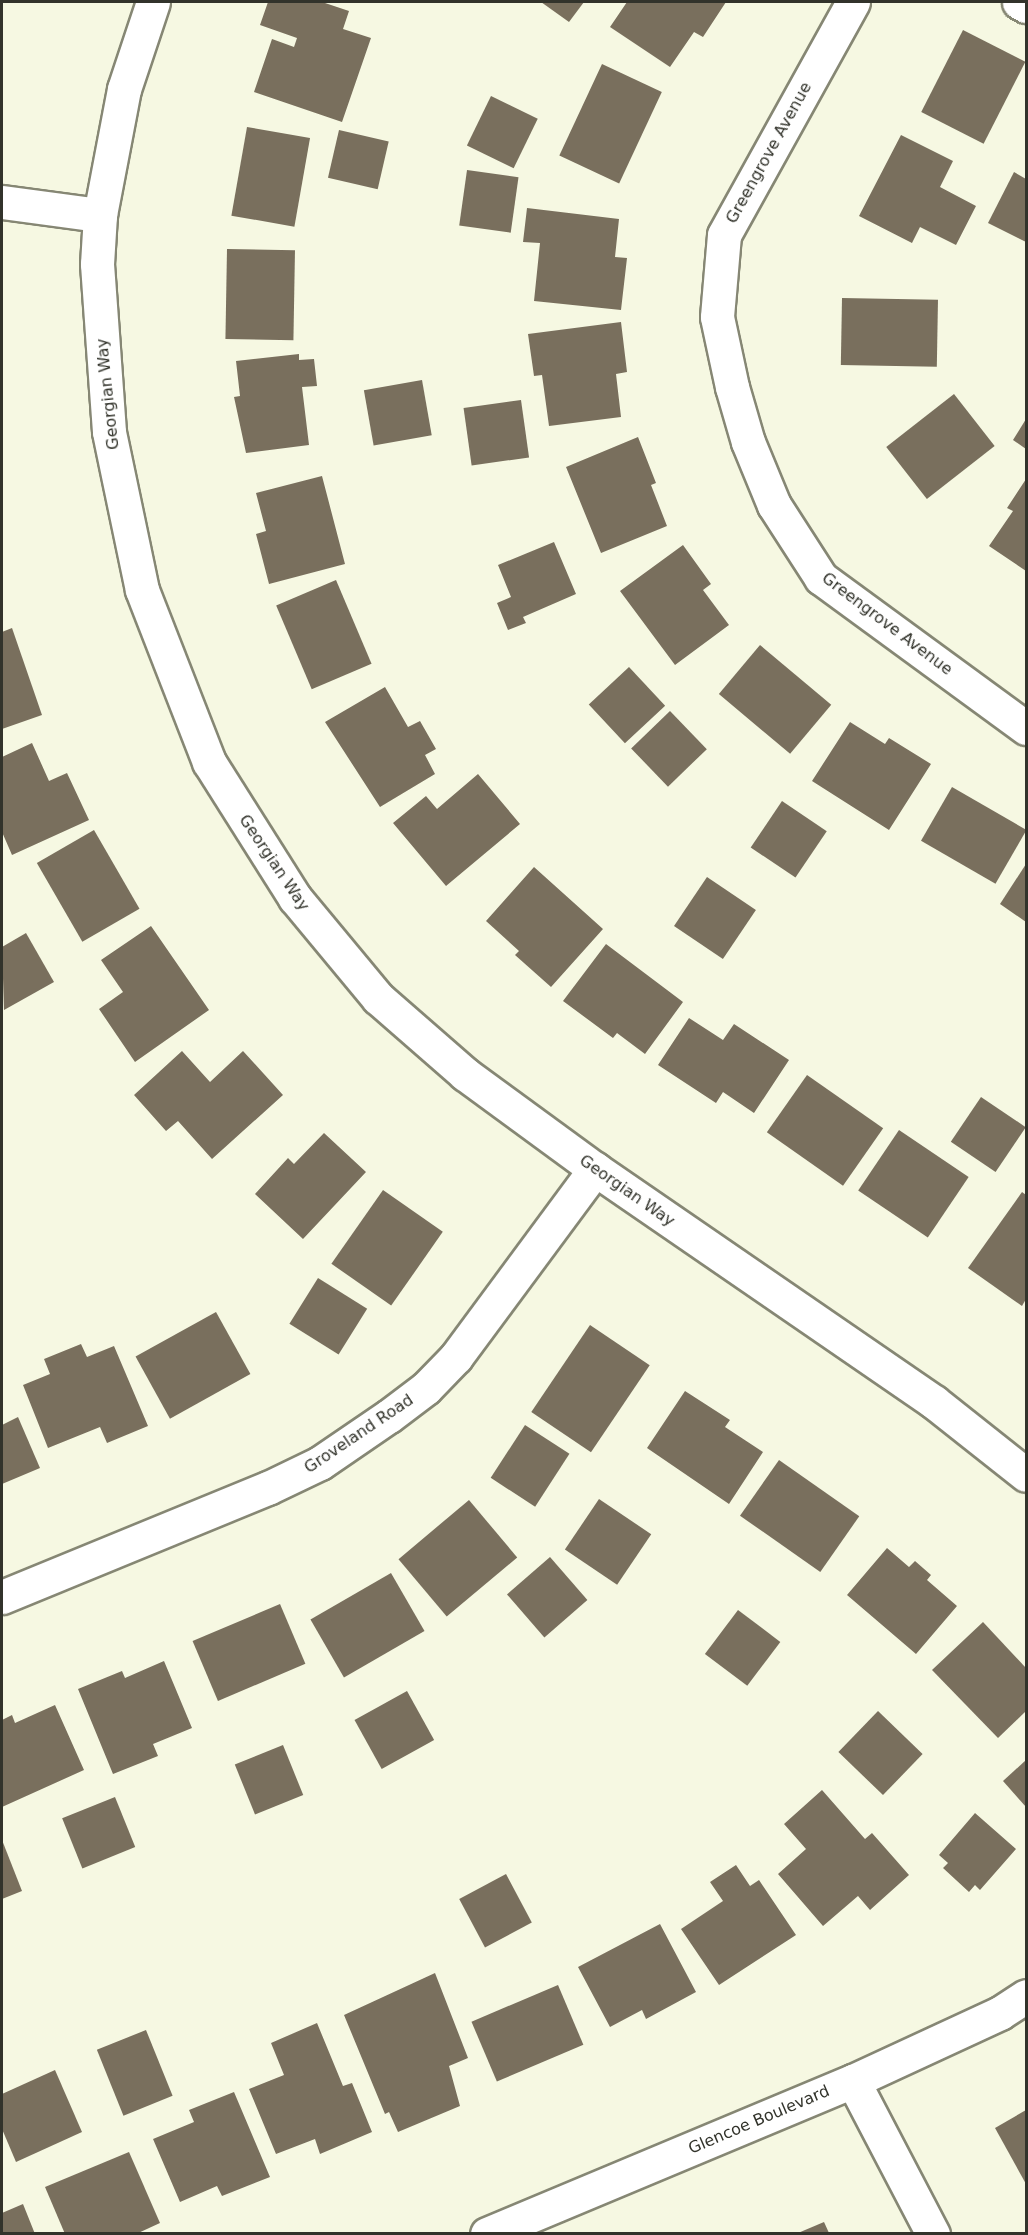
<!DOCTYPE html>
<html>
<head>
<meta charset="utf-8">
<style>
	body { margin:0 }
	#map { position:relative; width:1028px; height:2235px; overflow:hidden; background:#f6f8e2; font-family:"DejaVu Sans",sans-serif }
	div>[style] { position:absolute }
	.building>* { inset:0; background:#796f5d; transform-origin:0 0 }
	.roads { filter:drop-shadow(2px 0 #868774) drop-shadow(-2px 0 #868774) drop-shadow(0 2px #868774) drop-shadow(0 -2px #868774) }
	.minor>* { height:33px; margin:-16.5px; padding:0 16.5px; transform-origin:16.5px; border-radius:16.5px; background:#fff }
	span { translate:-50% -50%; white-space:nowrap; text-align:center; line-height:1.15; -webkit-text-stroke:6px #fff; paint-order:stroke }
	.street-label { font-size:16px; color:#32332b }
	.frame { position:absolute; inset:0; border:3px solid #32332b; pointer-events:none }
</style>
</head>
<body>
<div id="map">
	<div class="building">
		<i style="clip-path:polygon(268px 2px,322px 2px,349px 11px,343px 29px,371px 38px,342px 122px,254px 92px,272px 39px,294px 47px,297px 38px,260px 25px)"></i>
		<i style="clip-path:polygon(541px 2px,584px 2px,569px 22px)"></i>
		<i style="clip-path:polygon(627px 2px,726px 2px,703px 37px,694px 32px,670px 67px,610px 27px)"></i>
		<i style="left:963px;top:30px;width:70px;height:92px;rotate:27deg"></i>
		<i style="left:602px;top:64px;width:66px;height:101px;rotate:25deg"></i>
		<i style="left:491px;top:96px;width:52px;height:55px;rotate:26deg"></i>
		<i style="left:247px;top:127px;width:64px;height:90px;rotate:10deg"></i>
		<i style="left:339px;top:130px;width:51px;height:49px;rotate:13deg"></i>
		<i style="clip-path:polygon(901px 135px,953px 161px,940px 187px,976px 206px,956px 245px,920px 227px,912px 243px,859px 216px)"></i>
		<i style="left:467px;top:170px;width:52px;height:56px;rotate:8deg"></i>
		<i style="clip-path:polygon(1014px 172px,1026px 179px,1026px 242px,988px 223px)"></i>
		<i style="clip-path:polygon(527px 208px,619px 219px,615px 257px,627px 258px,621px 310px,534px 301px,540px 243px,523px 242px)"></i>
		<i style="left:227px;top:249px;width:68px;height:90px;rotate:1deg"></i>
		<i style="left:842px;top:298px;width:96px;height:67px;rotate:1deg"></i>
		<i style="clip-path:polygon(621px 322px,627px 372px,616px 374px,621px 417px,549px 426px,542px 375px,534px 376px,528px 334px)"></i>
		<i style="clip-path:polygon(299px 354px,299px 360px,314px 359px,317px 386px,302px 387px,309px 445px,246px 453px,234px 397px,240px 396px,236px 361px)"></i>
		<i style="left:422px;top:380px;width:56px;height:59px;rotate:80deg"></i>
		<i style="left:954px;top:394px;width:66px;height:86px;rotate:52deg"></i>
		<i style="left:521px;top:400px;width:58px;height:58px;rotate:82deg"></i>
		<i style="clip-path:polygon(1026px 419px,1026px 449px,1013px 440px)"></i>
		<i style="clip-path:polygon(638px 437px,656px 483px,651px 485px,667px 526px,601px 553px,566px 467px)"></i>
		<i style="clip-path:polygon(322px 476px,345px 564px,269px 584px,256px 534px,266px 531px,256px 493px)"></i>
		<i style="clip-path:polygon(1026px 479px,1026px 571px,989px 546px,1013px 511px,1007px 508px)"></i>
		<i style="clip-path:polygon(554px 542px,576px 594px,523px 617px,526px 623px,508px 630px,497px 603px,511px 597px,498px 565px)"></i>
		<i style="clip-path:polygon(683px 545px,711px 584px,703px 590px,729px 625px,675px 665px,620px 591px)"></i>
		<i style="left:336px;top:580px;width:91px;height:65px;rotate:67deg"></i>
		<i style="clip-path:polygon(12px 628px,42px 715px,2px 729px,2px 632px)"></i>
		<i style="left:760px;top:645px;width:93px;height:64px;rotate:40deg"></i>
		<i style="left:629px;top:667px;width:53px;height:55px;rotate:47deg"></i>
		<i style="clip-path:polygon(385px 687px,408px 727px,420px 721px,436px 749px,425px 755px,435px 774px,380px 807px,325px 722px)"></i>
		<i style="left:670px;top:711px;width:53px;height:54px;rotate:46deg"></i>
		<i style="clip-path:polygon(850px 722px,885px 744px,889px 738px,931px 764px,889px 830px,812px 781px)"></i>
		<i style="clip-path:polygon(32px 743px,49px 781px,67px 773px,89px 820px,12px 855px,2px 832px,2px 757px)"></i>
		<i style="clip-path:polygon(478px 774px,520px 824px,446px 886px,393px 823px,426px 796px,437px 809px)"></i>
		<i style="left:952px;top:787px;width:86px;height:62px;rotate:30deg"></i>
		<i style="left:782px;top:801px;width:54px;height:56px;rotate:34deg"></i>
		<i style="left:94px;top:830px;width:91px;height:66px;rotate:60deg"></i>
		<i style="clip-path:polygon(1026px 864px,1026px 922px,1000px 904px)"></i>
		<i style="clip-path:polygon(534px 867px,603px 929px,551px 987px,515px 955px,519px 951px,486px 921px)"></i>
		<i style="left:707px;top:877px;width:59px;height:59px;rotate:34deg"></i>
		<i style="clip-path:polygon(151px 926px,209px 1010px,135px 1062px,99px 1009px,123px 992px,101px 960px)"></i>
		<i style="clip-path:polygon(26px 933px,54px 982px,4px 1010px,2px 947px)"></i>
		<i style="clip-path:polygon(606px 944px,683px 1002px,645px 1054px,617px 1033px,613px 1038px,563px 1001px)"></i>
		<i style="clip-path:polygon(689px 1018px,723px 1040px,734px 1024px,789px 1060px,754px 1113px,723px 1092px,716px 1103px,658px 1065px)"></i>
		<i style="clip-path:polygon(182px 1051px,210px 1082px,243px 1051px,283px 1095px,212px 1159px,178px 1121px,166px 1131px,134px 1095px)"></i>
		<i style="left:807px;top:1075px;width:93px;height:70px;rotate:35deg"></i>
		<i style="left:981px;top:1097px;width:54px;height:54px;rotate:34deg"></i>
		<i style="left:899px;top:1130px;width:84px;height:73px;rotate:34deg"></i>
		<i style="clip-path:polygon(324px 1133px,366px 1172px,303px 1239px,255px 1194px,288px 1158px,294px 1164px)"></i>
		<i style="left:383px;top:1190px;width:73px;height:90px;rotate:35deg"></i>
		<i style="clip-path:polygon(1022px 1192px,1026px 1195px,1026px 1299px,1022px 1306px,968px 1268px)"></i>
		<i style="left:318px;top:1278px;width:58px;height:54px;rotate:32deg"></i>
		<i style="left:216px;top:1312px;width:71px;height:92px;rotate:61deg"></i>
		<i style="left:590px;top:1325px;width:72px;height:105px;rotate:34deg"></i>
		<i style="clip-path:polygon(81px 1344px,87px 1357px,114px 1346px,148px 1426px,107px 1443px,100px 1427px,48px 1448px,23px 1385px,50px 1374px,44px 1359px)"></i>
		<i style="clip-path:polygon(685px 1391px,730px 1420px,725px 1427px,763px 1452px,729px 1504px,647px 1448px)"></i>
		<i style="clip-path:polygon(18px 1417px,40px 1468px,2px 1484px,2px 1425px)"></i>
		<i style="left:525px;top:1425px;width:53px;height:63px;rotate:33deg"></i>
		<i style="left:779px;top:1460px;width:98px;height:68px;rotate:35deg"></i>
		<i style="left:599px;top:1499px;width:63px;height:61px;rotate:34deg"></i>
		<i style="left:469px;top:1500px;width:75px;height:92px;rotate:50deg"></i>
		<i style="clip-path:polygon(887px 1548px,909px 1567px,915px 1561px,931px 1575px,927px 1580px,957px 1606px,916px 1654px,847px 1595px)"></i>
		<i style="left:550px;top:1557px;width:57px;height:57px;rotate:49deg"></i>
		<i style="left:391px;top:1573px;width:67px;height:93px;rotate:60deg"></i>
		<i style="left:280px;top:1604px;width:65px;height:95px;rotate:67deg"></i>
		<i style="left:738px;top:1610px;width:53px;height:55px;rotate:37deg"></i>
		<i style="clip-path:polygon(983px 1622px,1026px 1668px,1026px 1711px,998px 1738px,932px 1670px)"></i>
		<i style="clip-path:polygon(164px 1661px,192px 1728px,153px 1744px,158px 1756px,113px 1774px,78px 1689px,122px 1671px,125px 1678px)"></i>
		<i style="left:407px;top:1691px;width:56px;height:60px;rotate:61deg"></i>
		<i style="clip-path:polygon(55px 1705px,84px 1770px,2px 1807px,2px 1720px,12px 1715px,15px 1723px)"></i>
		<i style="left:878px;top:1711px;width:62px;height:57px;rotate:44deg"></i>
		<i style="left:283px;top:1745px;width:54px;height:52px;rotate:68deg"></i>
		<i style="clip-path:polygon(1026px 1760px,1026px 1807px,1003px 1781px)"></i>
		<i style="clip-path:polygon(822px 1790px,865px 1839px,872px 1833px,909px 1875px,870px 1910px,858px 1896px,823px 1926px,778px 1874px,806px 1849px,784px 1824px)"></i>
		<i style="left:115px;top:1797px;width:54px;height:57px;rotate:68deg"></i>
		<i style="clip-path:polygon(975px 1813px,1016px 1849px,980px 1890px,975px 1885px,969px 1892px,943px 1868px,948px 1863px,939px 1855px)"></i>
		<i style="clip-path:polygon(2px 1840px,22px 1891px,2px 1899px)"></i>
		<i style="clip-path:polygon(736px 1865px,750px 1886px,759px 1880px,796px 1935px,719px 1985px,681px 1929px,723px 1901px,710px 1882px)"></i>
		<i style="left:506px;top:1874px;width:55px;height:53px;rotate:62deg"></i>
		<i style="clip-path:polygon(660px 1924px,696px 1992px,646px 2019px,642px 2010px,610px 2027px,578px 1967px)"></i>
		<i style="clip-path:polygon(435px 1973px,468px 2058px,449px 2066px,460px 2106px,398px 2132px,389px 2112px,385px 2114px,344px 2015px)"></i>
		<i style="left:558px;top:1985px;width:65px;height:94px;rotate:67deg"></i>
		<i style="clip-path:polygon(317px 2023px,343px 2086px,352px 2083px,372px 2132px,320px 2154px,315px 2139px,276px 2154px,249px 2089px,284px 2075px,271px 2043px)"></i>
		<i style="left:146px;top:2030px;width:71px;height:53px;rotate:68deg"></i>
		<i style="clip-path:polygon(55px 2070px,82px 2132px,16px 2162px,2px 2129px,2px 2094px)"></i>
		<i style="clip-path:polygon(234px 2092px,270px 2177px,222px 2196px,217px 2186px,180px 2202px,153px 2139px,194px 2122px,189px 2110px)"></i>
		<i style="clip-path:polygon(1026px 2110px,1026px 2184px,995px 2128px)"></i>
		<i style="clip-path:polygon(129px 2152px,160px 2223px,136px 2234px,65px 2234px,45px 2187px)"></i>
		<i style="clip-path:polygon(23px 2204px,35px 2234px,2px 2234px,2px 2213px)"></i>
		<i style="clip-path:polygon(824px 2222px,829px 2233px,798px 2233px)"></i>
	</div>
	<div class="roads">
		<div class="minor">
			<i style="left:153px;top:2px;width:92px;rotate:108.4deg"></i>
			<i style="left:124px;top:89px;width:128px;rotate:100.8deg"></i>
			<i style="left:100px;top:215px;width:49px;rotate:93.5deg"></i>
			<i style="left:97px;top:264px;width:168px;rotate:85.9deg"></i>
			<i style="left:109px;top:432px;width:161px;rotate:78.2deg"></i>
			<i style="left:142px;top:590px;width:185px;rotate:68.7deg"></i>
			<i style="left:209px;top:762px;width:161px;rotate:57.7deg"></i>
			<i style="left:295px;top:898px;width:130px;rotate:50.3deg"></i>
			<i style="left:378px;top:998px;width:116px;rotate:41.1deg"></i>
			<i style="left:465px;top:1074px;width:161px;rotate:36.2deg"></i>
			<i style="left:595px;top:1169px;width:411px;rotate:34.5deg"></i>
			<i style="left:934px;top:1402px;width:117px;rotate:38.4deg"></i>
			<i style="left:853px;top:2px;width:266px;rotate:119deg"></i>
			<i style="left:724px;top:235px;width:82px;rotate:94.9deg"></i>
			<i style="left:717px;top:317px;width:72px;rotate:77.9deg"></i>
			<i style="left:732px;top:387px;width:57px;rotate:73.8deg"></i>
			<i style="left:748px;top:442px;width:68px;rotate:67.6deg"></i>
			<i style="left:774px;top:505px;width:87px;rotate:57.2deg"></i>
			<i style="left:821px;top:578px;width:254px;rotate:36.2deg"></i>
			<i style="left:1019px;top:2px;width:8px;rotate:30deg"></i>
			<i style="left:2px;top:202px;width:99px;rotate:7.6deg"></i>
			<i style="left:2px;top:1597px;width:287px;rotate:-22.3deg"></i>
			<i style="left:268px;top:1488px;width:58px;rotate:-25.7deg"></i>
			<i style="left:320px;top:1463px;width:83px;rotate:-34.3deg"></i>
			<i style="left:389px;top:1416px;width:46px;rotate:-37.1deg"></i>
			<i style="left:426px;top:1388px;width:43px;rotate:-45.9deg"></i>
			<i style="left:456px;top:1357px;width:234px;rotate:-53.5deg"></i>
			<i style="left:853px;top:2081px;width:173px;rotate:62.4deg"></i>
			<i style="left:487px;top:2234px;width:397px;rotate:-22.7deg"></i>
			<i style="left:853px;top:2081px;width:162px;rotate:-24.8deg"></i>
			<i style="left:1000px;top:2013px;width:31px;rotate:-33deg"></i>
		</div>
	</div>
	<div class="street-label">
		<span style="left:769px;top:153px;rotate:-61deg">Greengrove Avenue</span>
		<span style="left:108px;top:394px;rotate:-96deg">Georgian Way</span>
		<span style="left:887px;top:624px;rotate:37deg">Greengrove Avenue</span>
		<span style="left:274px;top:863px;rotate:56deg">Georgian Way</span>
		<span style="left:627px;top:1191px;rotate:35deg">Georgian Way</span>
		<span style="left:359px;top:1434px;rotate:-34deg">Groveland Road</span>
		<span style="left:759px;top:2120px;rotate:-23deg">Glencoe Boulevard</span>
	</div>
	<div class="frame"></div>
</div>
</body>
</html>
